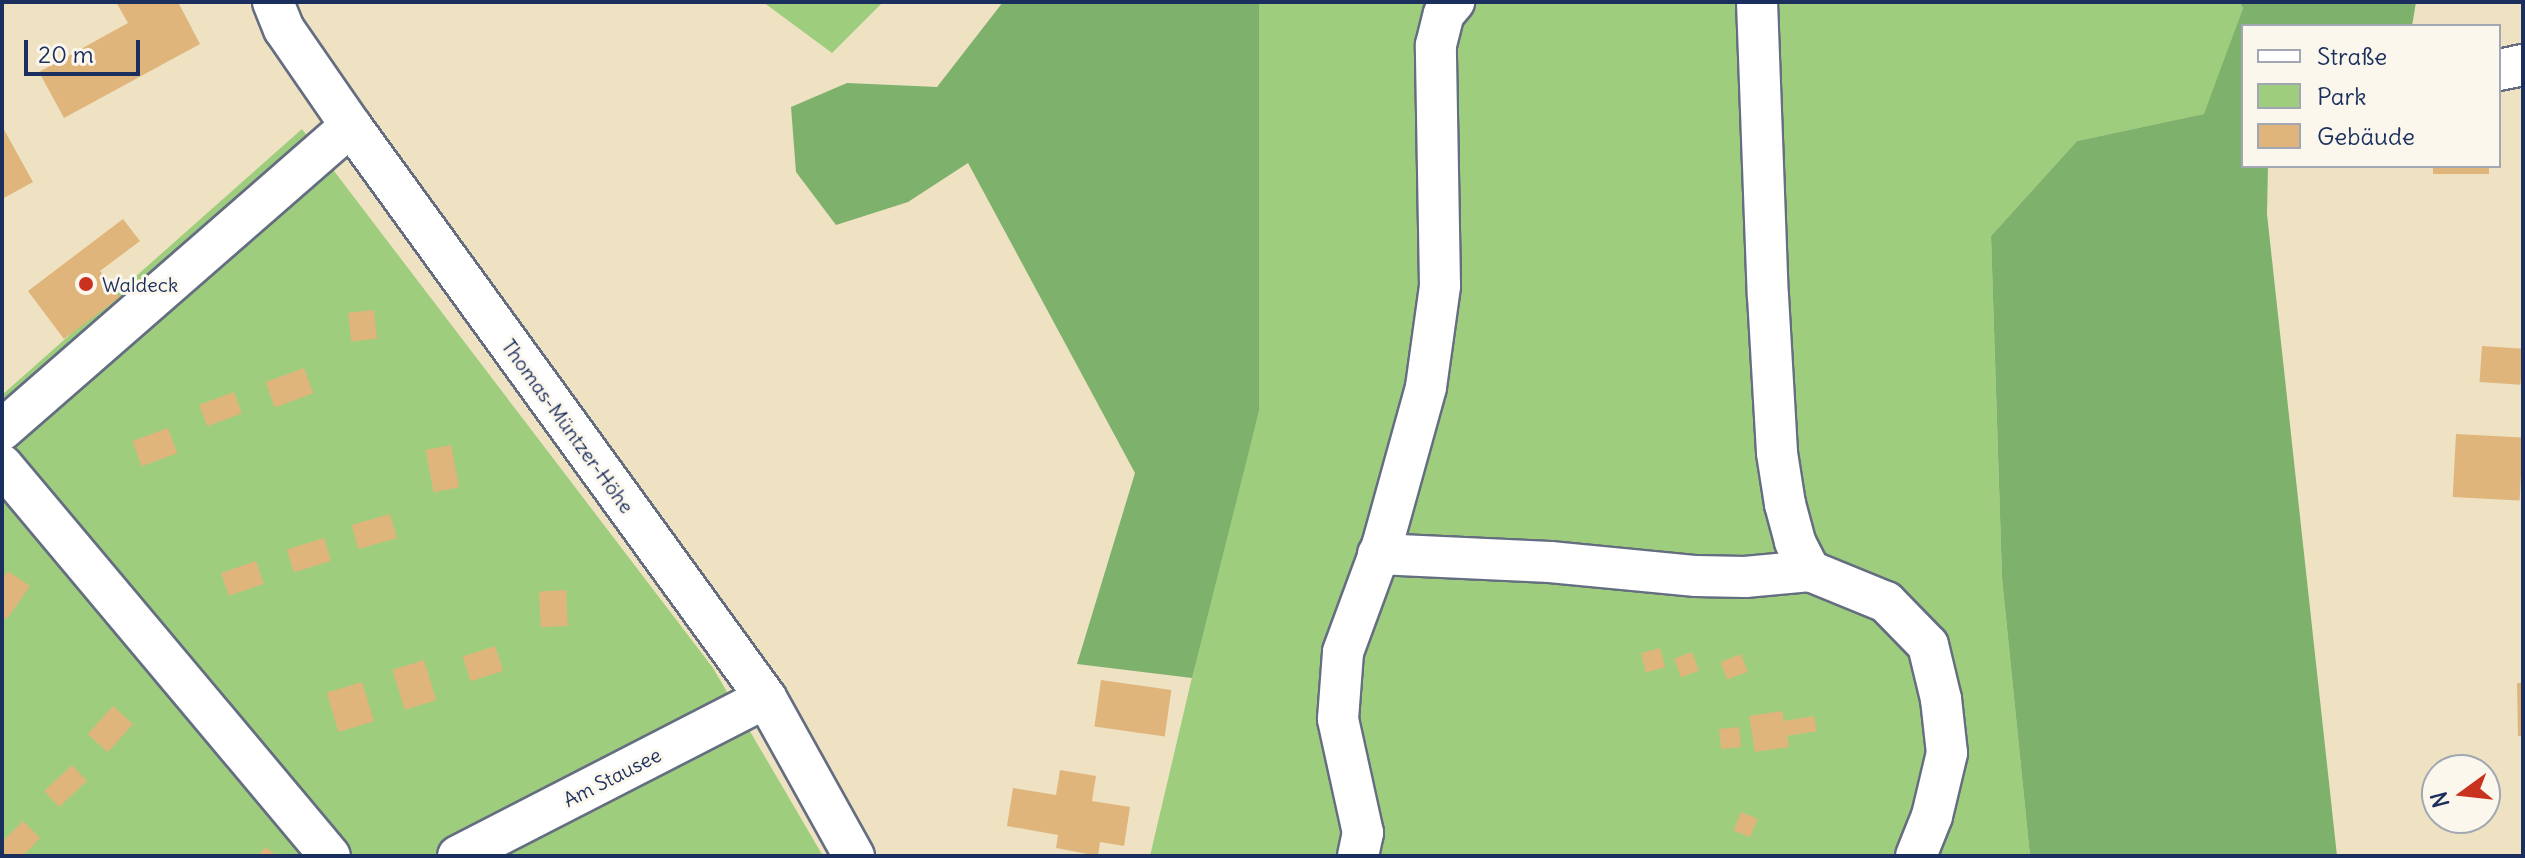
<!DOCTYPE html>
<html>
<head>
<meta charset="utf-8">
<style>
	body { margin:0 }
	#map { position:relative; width:2525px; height:858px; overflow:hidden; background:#eee2c3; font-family:Delius,sans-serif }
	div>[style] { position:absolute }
	.green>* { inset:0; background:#9ece7d }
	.forest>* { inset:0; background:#7eb16c }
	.building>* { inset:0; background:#dfb57b; transform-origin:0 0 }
	.roads { filter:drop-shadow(2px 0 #656e81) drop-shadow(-2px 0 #656e81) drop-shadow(0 2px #656e81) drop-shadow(0 -2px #656e81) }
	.minor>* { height:40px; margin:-20px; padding:0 20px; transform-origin:20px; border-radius:20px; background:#fff }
	.dots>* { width:22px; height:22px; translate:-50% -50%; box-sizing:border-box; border:4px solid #fbf7ec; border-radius:50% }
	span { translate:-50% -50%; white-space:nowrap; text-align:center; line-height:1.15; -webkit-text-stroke:6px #fbf7ec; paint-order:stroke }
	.poi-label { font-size:20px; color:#1b2f5e }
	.left { translate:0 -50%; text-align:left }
	.street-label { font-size:20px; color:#1b2f5e }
	.frame { position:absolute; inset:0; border:4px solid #1b2f5e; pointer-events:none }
	.legend { position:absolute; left:2241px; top:24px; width:260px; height:144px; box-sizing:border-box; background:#fbf7ec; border:2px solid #a1a7b3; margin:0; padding:10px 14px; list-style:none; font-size:24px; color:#1b2f5e }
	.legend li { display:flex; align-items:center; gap:16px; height:40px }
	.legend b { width:40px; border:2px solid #a1a7b3 }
	.north { position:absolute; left:2421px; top:754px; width:80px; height:80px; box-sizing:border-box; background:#fbf7ec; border:2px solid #a1a7b3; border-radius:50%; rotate:255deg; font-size:22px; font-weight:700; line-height:32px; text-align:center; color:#1b2f5e }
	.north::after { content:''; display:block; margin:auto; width:28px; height:36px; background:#c8321e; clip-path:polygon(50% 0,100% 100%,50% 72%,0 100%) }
	.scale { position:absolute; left:24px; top:40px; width:116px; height:36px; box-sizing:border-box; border:4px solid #1b2f5e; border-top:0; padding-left:10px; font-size:24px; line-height:28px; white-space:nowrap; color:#1b2f5e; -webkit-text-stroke:6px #fbf7ec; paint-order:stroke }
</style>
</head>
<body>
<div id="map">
	<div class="green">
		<i style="clip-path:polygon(763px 2px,883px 2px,832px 53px)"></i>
		<i style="clip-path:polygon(1259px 2px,2239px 2px,2243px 8px,2205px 114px,2077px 141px,1991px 236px,2002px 578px,2030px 856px,1150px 856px,1221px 554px,1259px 411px)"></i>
		<i style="clip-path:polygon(302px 129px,713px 668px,823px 856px,2px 856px,2px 395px)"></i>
	</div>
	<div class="forest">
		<i style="clip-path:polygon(1003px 2px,1259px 2px,1259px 411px,1192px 678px,1077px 664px,1135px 473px,968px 163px,908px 202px,836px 225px,796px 172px,791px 107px,847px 83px,937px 87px)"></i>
		<i style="clip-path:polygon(2239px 2px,2416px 2px,2412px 26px,2243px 26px,2243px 166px,2268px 166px,2267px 214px,2337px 856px,2030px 856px,2002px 578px,1991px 236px,2077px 141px,2204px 114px,2243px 8px)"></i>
	</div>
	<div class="building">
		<i style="clip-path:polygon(116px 2px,178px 2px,200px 44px,64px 118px,39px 72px,128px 23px)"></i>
		<i style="clip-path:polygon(2px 126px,33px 182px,2px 199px)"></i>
		<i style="left:2433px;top:166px;width:56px;height:8px"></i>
		<i style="clip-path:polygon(123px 219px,140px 241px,100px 271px,120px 297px,64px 339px,28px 291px)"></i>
		<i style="left:374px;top:310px;width:29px;height:26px;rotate:84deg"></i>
		<i style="left:2482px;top:346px;width:41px;height:36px;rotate:4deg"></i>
		<i style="left:304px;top:368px;width:27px;height:41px;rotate:70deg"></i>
		<i style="left:234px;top:392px;width:23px;height:37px;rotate:70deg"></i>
		<i style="left:168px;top:428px;width:27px;height:38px;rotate:70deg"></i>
		<i style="left:2456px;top:434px;width:67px;height:63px;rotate:3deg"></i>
		<i style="left:451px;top:445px;width:43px;height:26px;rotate:79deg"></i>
		<i style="left:390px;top:514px;width:25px;height:40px;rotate:74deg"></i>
		<i style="left:324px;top:538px;width:24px;height:39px;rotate:73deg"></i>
		<i style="left:256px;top:561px;width:24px;height:37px;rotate:71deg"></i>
		<i style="clip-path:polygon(8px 571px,30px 586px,7px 619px,2px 615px,2px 579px)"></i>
		<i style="left:566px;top:590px;width:36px;height:27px;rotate:87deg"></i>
		<i style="left:495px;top:646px;width:26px;height:34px;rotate:72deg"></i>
		<i style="left:1660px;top:648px;width:20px;height:20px;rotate:75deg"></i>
		<i style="left:1692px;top:652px;width:20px;height:19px;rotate:70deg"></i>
		<i style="left:1741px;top:654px;width:19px;height:22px;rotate:69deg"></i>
		<i style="left:424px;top:660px;width:42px;height:33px;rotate:73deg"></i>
		<i style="left:1101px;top:680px;width:71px;height:47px;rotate:8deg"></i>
		<i style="left:362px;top:682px;width:41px;height:37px;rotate:73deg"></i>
		<i style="clip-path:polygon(2517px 683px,2523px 683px,2523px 736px,2518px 736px)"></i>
		<i style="left:113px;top:706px;width:27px;height:38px;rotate:42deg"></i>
		<i style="clip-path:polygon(1782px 711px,1784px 721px,1814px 716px,1817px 731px,1787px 736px,1789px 747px,1755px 752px,1749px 716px)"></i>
		<i style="left:1739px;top:727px;width:20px;height:20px;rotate:84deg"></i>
		<i style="left:72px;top:765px;width:22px;height:38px;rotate:47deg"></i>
		<i style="clip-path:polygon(1060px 770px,1096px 776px,1092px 801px,1130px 807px,1124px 846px,1100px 842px,1098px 856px,1056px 848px,1058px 835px,1007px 826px,1013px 788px,1056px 795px)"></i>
		<i style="left:1741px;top:812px;width:18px;height:20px;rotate:22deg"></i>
		<i style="clip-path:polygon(23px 821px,40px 838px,23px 856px,7px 856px,2px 851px,2px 842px)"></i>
		<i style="clip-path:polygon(265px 847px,278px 856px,258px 856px)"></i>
	</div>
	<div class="roads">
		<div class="minor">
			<i style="left:273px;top:2px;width:29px;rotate:68deg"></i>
			<i style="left:284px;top:29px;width:118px;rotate:55.4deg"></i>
			<i style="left:351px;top:126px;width:707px;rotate:54.04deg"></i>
			<i style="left:766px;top:698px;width:181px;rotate:60.9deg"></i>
			<i style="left:1757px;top:2px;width:294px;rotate:87.9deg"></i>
			<i style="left:1768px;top:296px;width:157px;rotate:86.7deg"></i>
			<i style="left:1777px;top:453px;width:52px;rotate:81.1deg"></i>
			<i style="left:1785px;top:504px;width:39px;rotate:75deg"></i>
			<i style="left:1795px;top:542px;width:33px;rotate:63deg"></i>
			<i style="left:1810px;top:571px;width:82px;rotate:22.2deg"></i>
			<i style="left:1886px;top:602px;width:60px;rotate:45.7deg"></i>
			<i style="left:1928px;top:645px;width:56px;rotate:76.5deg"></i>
			<i style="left:1941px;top:699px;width:54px;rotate:83.7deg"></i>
			<i style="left:1947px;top:753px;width:65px;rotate:103.4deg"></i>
			<i style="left:1932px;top:816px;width:43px;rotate:111.8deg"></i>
			<i style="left:2499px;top:70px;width:25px;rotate:-12deg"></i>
			<i style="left:2px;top:430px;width:463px;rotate:-41.1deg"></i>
			<i style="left:2px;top:465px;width:510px;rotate:50.01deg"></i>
			<i style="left:1378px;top:554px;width:172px;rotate:2.7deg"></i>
			<i style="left:1550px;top:562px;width:147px;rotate:5.5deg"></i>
			<i style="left:1696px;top:576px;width:49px;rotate:1.2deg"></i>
			<i style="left:1745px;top:577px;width:65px;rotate:-5.3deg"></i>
			<i style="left:458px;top:856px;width:346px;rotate:-27.2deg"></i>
			<i style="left:1358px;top:856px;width:24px;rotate:-78deg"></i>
			<i style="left:1363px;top:833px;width:117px;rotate:-102.4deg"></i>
			<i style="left:1338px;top:719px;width:67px;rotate:-85.7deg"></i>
			<i style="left:1343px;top:652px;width:113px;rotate:-69.8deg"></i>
			<i style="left:1382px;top:546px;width:165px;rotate:-74.5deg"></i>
			<i style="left:1426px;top:387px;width:102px;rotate:-82.1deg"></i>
			<i style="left:1440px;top:286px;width:241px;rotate:-91deg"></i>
			<i style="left:1436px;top:45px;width:32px;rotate:-76deg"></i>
			<i style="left:1444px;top:14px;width:16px;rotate:-50deg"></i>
		</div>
	</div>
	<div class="dots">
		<i style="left:86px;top:284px;background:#c8321e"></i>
	</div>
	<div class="poi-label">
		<span class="left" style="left:102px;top:284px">Waldeck</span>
	</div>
	<div class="street-label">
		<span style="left:568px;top:426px;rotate:54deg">Thomas-Müntzer-Höhe</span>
		<span style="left:612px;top:777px;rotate:-27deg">Am Stausee</span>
	</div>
	<div class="frame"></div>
	<ul class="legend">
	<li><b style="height:10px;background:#fff"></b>Straße</li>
	<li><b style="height:22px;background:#9ece7d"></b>Park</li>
	<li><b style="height:22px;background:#dfb57b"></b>Gebäude</li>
	</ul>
	<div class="north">N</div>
	<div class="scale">20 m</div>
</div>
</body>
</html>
